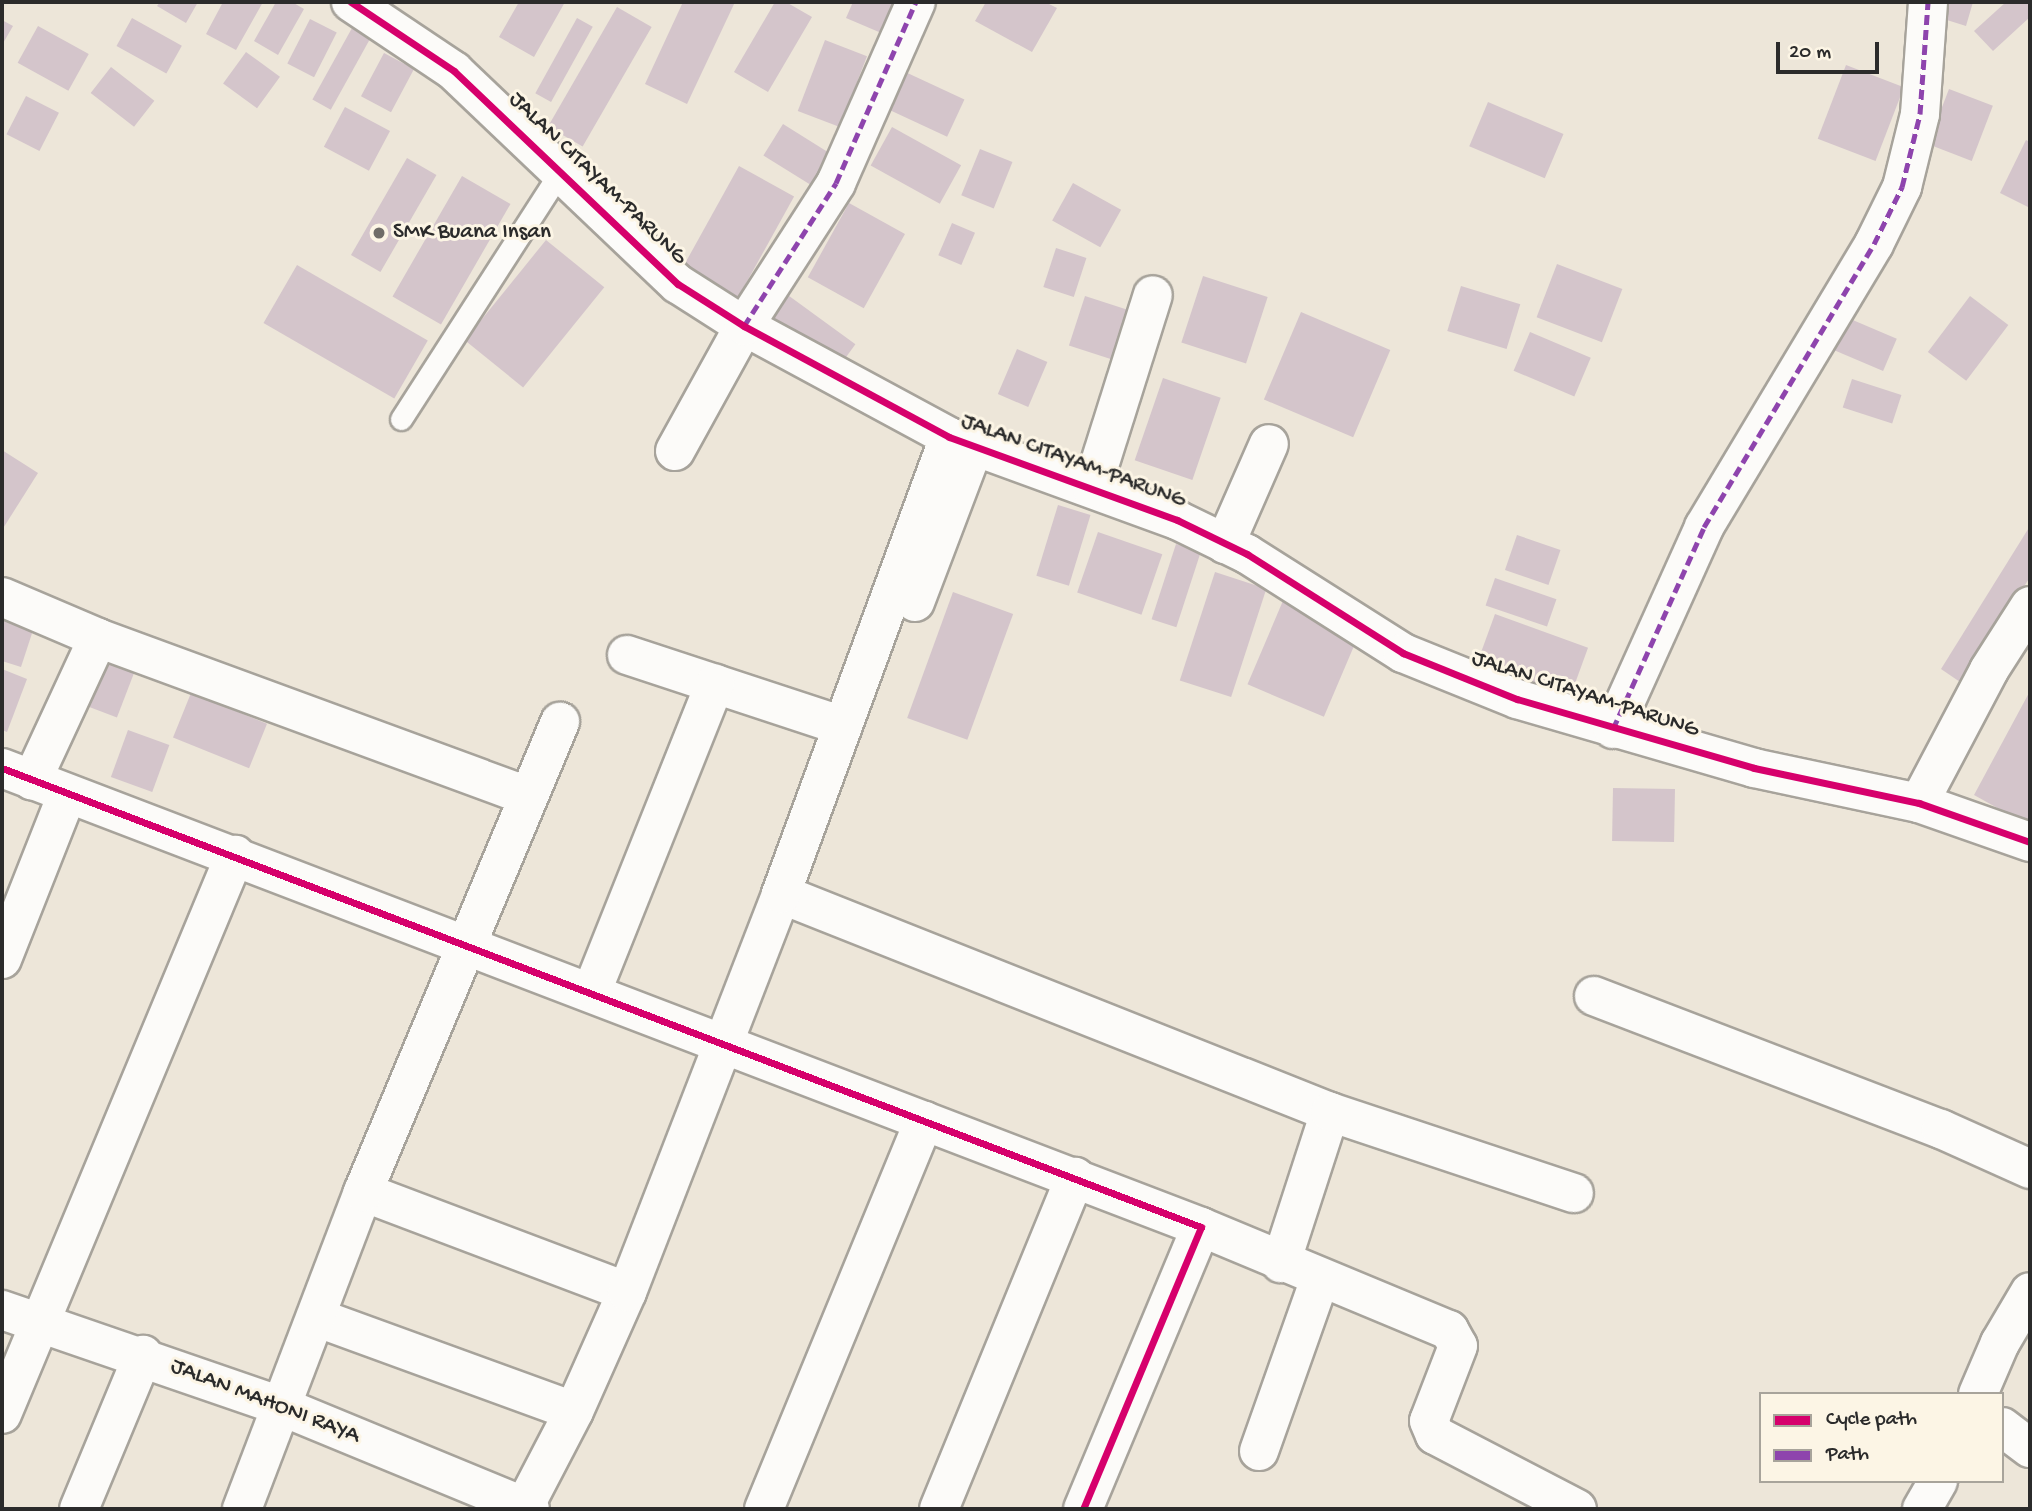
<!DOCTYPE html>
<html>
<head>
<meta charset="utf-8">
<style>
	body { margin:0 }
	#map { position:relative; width:2032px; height:1511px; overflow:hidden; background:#ede6d9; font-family:"Gochi Hand",sans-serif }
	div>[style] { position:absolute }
	.building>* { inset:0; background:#d4c5cb; transform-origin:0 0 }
	.roads { filter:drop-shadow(2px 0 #a7a39b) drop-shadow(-2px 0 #a7a39b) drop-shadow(0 2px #a7a39b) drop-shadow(0 -2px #a7a39b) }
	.service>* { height:21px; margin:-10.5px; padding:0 10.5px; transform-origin:10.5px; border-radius:10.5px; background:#fcfbf9 }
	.minor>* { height:38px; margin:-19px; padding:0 19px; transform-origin:19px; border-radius:19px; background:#fcfbf9 }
	.quiet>* { height:5px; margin-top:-2.5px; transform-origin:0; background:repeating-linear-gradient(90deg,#8e44ad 0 10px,transparent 0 15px) }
	.cycleway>* { height:7px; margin:-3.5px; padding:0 3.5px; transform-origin:3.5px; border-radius:3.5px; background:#d6006c }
	.dots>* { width:19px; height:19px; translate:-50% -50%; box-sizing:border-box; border:4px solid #fcf5e5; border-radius:50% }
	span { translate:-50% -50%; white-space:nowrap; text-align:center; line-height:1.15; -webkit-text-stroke:6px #fcf5e5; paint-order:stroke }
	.street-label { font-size:23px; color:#2b2b2b }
	.poi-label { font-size:23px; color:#2b2b2b }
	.left { translate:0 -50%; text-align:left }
	.frame { position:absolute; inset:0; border:4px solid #2b2b2b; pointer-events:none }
	.legend { position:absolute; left:1759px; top:1392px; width:245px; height:91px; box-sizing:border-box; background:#fcf5e5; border:2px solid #a8a49b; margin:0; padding:9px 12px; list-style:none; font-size:21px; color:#2b2b2b }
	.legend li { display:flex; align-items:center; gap:14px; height:35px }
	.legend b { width:35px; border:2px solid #a8a49b }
	.scale { position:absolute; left:1776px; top:42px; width:103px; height:32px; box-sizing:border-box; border:4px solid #2b2b2b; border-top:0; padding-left:9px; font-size:21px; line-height:24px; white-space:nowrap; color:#2b2b2b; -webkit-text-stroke:5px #fcf5e5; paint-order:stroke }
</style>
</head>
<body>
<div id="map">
	<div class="building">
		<i style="clip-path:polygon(160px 2px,198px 2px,186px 23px,157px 6px)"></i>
		<i style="clip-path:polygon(223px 2px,263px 2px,236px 50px,206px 34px)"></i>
		<i style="clip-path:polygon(276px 2px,292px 2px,304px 9px,278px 55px,254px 41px)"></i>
		<i style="clip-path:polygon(519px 2px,565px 2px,534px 57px,499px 37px)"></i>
		<i style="clip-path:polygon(683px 2px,735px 2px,687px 104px,645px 84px)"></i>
		<i style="clip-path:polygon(775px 2px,786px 2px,812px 17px,768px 92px,734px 72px)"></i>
		<i style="clip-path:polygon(853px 2px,900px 2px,886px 35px,846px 18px)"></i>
		<i style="clip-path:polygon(986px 2px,1045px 2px,1057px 8px,1032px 52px,975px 21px)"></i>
		<i style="clip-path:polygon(1935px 2px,1973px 2px,1966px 26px,1931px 15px)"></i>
		<i style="clip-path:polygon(2006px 2px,2030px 2px,2030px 17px,1993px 51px,1974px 31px)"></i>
		<i style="left:617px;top:7px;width:40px;height:138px;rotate:30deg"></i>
		<i style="left:132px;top:18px;width:57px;height:32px;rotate:29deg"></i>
		<i style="left:577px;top:18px;width:18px;height:86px;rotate:29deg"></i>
		<i style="left:310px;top:19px;width:30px;height:50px;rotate:27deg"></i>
		<i style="left:357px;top:19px;width:21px;height:92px;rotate:29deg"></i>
		<i style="clip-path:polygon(2px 20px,13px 26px,2px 45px)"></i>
		<i style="left:38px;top:26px;width:58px;height:42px;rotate:29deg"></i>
		<i style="left:825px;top:40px;width:45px;height:76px;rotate:21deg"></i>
		<i style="left:246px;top:52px;width:42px;height:39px;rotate:36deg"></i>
		<i style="left:384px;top:53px;width:34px;height:49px;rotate:28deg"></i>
		<i style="left:1846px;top:65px;width:62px;height:79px;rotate:21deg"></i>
		<i style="left:111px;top:67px;width:55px;height:33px;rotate:38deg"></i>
		<i style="left:901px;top:70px;width:70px;height:41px;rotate:25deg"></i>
		<i style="left:1949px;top:89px;width:47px;height:59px;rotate:21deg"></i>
		<i style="left:26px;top:96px;width:37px;height:43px;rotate:27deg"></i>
		<i style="left:1488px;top:102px;width:82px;height:48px;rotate:23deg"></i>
		<i style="left:345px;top:107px;width:51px;height:45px;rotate:28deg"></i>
		<i style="left:783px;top:124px;width:57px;height:37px;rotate:32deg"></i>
		<i style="left:892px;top:127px;width:79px;height:44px;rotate:29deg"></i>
		<i style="clip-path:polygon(2026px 140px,2030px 142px,2030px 208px,2000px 193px)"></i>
		<i style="left:980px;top:149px;width:35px;height:50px;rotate:22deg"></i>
		<i style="left:407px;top:158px;width:34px;height:112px;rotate:30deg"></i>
		<i style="left:739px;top:166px;width:63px;height:119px;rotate:29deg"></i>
		<i style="left:462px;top:176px;width:56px;height:139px;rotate:30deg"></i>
		<i style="left:1073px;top:183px;width:55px;height:43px;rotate:29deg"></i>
		<i style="left:849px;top:203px;width:64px;height:85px;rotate:29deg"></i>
		<i style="left:952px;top:223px;width:25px;height:35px;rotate:23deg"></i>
		<i style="left:546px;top:240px;width:75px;height:129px;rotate:39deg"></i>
		<i style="left:1056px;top:248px;width:32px;height:41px;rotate:18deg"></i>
		<i style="left:1557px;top:264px;width:70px;height:57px;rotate:21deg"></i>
		<i style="left:297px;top:265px;width:151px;height:67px;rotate:30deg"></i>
		<i style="left:1203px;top:276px;width:68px;height:70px;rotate:18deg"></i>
		<i style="left:1461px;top:286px;width:62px;height:47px;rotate:17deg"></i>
		<i style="left:785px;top:293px;width:87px;height:34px;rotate:36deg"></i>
		<i style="left:1085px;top:296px;width:56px;height:52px;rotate:18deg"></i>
		<i style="left:1970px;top:296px;width:48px;height:70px;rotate:37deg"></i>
		<i style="left:1301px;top:312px;width:97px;height:95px;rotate:23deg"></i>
		<i style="left:1848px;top:318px;width:53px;height:35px;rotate:23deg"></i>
		<i style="left:1530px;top:332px;width:66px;height:42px;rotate:23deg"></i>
		<i style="left:1017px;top:349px;width:33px;height:49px;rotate:23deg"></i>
		<i style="left:1163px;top:378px;width:61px;height:87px;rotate:19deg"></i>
		<i style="left:1852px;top:379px;width:52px;height:30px;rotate:18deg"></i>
		<i style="clip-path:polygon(2px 450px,38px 473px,2px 530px)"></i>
		<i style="left:1058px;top:505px;width:34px;height:74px;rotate:17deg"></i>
		<i style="clip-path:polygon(2030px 526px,2030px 577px,1963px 684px,1941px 669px)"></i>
		<i style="left:1098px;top:532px;width:68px;height:64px;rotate:19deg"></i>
		<i style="left:1517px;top:535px;width:46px;height:37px;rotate:19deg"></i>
		<i style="left:1176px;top:544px;width:26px;height:79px;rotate:18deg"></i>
		<i style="left:1215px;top:572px;width:54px;height:114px;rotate:18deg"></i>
		<i style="left:1495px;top:578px;width:65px;height:29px;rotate:19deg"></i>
		<i style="left:953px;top:592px;width:64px;height:134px;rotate:20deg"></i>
		<i style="left:1285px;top:596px;width:83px;height:96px;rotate:23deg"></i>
		<i style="clip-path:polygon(2px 606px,37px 618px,21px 667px,2px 661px)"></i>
		<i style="left:1495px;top:614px;width:99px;height:54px;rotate:20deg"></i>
		<i style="left:107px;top:657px;width:31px;height:53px;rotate:21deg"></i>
		<i style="clip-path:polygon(2px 669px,27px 679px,7px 732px,2px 730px)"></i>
		<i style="clip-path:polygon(2030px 691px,2030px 826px,1974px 795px)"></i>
		<i style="left:191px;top:693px;width:82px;height:48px;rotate:22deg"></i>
		<i style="left:128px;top:730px;width:44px;height:50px;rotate:20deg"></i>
		<i style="left:1613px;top:788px;width:62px;height:53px;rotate:1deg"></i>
	</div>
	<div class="roads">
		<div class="service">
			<i style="left:401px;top:419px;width:294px;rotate:-57.2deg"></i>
		</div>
		<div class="minor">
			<i style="left:351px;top:2px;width:124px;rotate:33.8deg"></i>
			<i style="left:454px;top:71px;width:309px;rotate:43.6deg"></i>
			<i style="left:678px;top:284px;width:78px;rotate:32.5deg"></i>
			<i style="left:744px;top:326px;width:233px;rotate:28.4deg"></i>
			<i style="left:949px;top:437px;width:243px;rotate:20deg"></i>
			<i style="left:1177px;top:520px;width:78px;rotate:25.9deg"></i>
			<i style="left:1247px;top:554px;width:185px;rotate:32.4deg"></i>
			<i style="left:1403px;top:653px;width:123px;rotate:22deg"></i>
			<i style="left:1517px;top:699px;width:247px;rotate:16.2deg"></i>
			<i style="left:1754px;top:768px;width:169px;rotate:12deg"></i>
			<i style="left:1919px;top:803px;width:118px;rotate:19.4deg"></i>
			<i style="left:675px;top:451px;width:143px;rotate:-61.1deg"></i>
			<i style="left:744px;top:326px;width:170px;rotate:-57.2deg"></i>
			<i style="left:836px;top:183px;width:198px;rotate:-66.2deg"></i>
			<i style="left:1092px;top:488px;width:202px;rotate:-72.5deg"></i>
			<i style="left:1225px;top:544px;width:109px;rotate:-66.3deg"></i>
			<i style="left:2px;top:597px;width:104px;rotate:23.1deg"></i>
			<i style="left:98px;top:638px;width:157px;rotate:114.9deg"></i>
			<i style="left:915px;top:602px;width:166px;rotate:-69.2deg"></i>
			<i style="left:98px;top:638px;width:458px;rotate:20.2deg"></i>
			<i style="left:627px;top:655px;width:227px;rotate:18.2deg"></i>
			<i style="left:1613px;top:729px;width:222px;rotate:-65.7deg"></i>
			<i style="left:1704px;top:527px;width:330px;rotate:-59deg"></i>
			<i style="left:1874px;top:244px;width:64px;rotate:-63.8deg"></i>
			<i style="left:1902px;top:187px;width:75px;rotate:-76.1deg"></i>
			<i style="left:1920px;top:114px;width:112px;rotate:-85.9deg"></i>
			<i style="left:2px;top:768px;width:1284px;rotate:20.95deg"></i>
			<i style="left:1201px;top:1227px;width:306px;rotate:112.7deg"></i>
			<i style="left:1919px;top:803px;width:150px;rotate:-62.2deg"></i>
			<i style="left:1989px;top:670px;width:76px;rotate:-57.4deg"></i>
			<i style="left:781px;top:894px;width:591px;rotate:21.66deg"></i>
			<i style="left:1330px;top:1112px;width:159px;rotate:108deg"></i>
			<i style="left:2px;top:959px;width:176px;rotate:-68.4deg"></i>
			<i style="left:592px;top:991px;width:331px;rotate:-68.2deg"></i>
			<i style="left:1594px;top:996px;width:372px;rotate:21deg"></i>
			<i style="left:1941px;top:1129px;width:98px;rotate:24.2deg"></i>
			<i style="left:1330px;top:1112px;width:257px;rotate:18.4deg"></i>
			<i style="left:363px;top:1192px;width:282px;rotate:20.7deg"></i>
			<i style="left:1201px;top:1227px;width:269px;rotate:22.6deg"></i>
			<i style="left:1449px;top:1330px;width:18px;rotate:61deg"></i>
			<i style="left:1458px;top:1346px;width:80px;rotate:111.1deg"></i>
			<i style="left:1429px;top:1421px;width:15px;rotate:67deg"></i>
			<i style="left:1435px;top:1435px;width:160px;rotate:27.5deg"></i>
			<i style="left:2px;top:1310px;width:297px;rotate:19deg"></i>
			<i style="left:283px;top:1407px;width:267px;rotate:22.4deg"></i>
			<i style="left:318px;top:1318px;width:272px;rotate:20deg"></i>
			<i style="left:1978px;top:1394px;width:56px;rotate:-66.7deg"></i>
			<i style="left:2000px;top:1343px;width:59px;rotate:-59.5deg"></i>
			<i style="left:2px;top:1414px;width:606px;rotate:-67.37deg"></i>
			<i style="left:2002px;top:1427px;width:35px;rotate:37deg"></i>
			<i style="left:1259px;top:1451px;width:182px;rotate:-70.5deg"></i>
			<i style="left:79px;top:1509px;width:167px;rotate:-67.4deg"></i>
			<i style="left:242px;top:1509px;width:339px;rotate:-69.1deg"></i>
			<i style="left:363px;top:1192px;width:510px;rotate:-67.26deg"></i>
			<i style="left:523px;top:1509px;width:110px;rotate:-62.5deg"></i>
			<i style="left:574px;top:1411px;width:130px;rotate:-66deg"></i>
			<i style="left:627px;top:1292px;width:427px;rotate:-68.8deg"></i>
			<i style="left:781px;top:894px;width:487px;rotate:-69.8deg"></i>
			<i style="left:764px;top:1509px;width:420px;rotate:-67.6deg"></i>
			<i style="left:939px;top:1509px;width:359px;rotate:-67.7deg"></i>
			<i style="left:1922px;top:1509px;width:32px;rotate:-60deg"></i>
		</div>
	</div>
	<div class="quiet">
		<i style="left:744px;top:326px;width:170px;rotate:-57.2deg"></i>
		<i style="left:836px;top:183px;width:198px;rotate:-66.2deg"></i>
		<i style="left:1613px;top:729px;width:222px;rotate:-65.7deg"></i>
		<i style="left:1704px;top:527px;width:330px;rotate:-59deg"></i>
		<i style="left:1874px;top:244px;width:64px;rotate:-63.8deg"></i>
		<i style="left:1902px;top:187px;width:75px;rotate:-76.1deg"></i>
		<i style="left:1920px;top:114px;width:112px;rotate:-85.9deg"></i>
	</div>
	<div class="cycleway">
		<i style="left:351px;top:2px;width:124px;rotate:33.8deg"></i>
		<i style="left:454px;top:71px;width:309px;rotate:43.6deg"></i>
		<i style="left:678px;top:284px;width:78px;rotate:32.5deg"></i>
		<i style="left:744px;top:326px;width:233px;rotate:28.4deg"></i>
		<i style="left:949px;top:437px;width:243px;rotate:20deg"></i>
		<i style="left:1177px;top:520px;width:78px;rotate:25.9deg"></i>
		<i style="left:1247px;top:554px;width:185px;rotate:32.4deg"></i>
		<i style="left:1403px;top:653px;width:123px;rotate:22deg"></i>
		<i style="left:1517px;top:699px;width:247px;rotate:16.2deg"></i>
		<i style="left:1754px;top:768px;width:169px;rotate:12deg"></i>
		<i style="left:1919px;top:803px;width:118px;rotate:19.4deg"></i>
		<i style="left:2px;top:768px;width:1284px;rotate:20.95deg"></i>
		<i style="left:1201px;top:1227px;width:306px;rotate:112.7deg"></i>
	</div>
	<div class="dots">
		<i style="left:379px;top:233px;background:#6f6c68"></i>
	</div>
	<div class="street-label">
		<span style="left:597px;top:179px;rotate:44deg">JALAN CITAYAM-PARUNG</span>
		<span style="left:1073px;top:462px;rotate:20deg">JALAN CITAYAM-PARUNG</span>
		<span style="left:1585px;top:695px;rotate:18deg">JALAN CITAYAM-PARUNG</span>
		<span style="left:265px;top:1402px;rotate:21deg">JALAN MAHONI RAYA</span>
	</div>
	<div class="poi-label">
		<span class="left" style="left:393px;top:233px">SMK Buana Insan</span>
	</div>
	<div class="frame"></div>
	<ul class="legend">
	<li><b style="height:9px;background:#d6006c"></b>Cycle path</li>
	<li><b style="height:9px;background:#8e44ad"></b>Path</li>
	</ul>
	<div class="scale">20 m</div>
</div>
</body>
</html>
